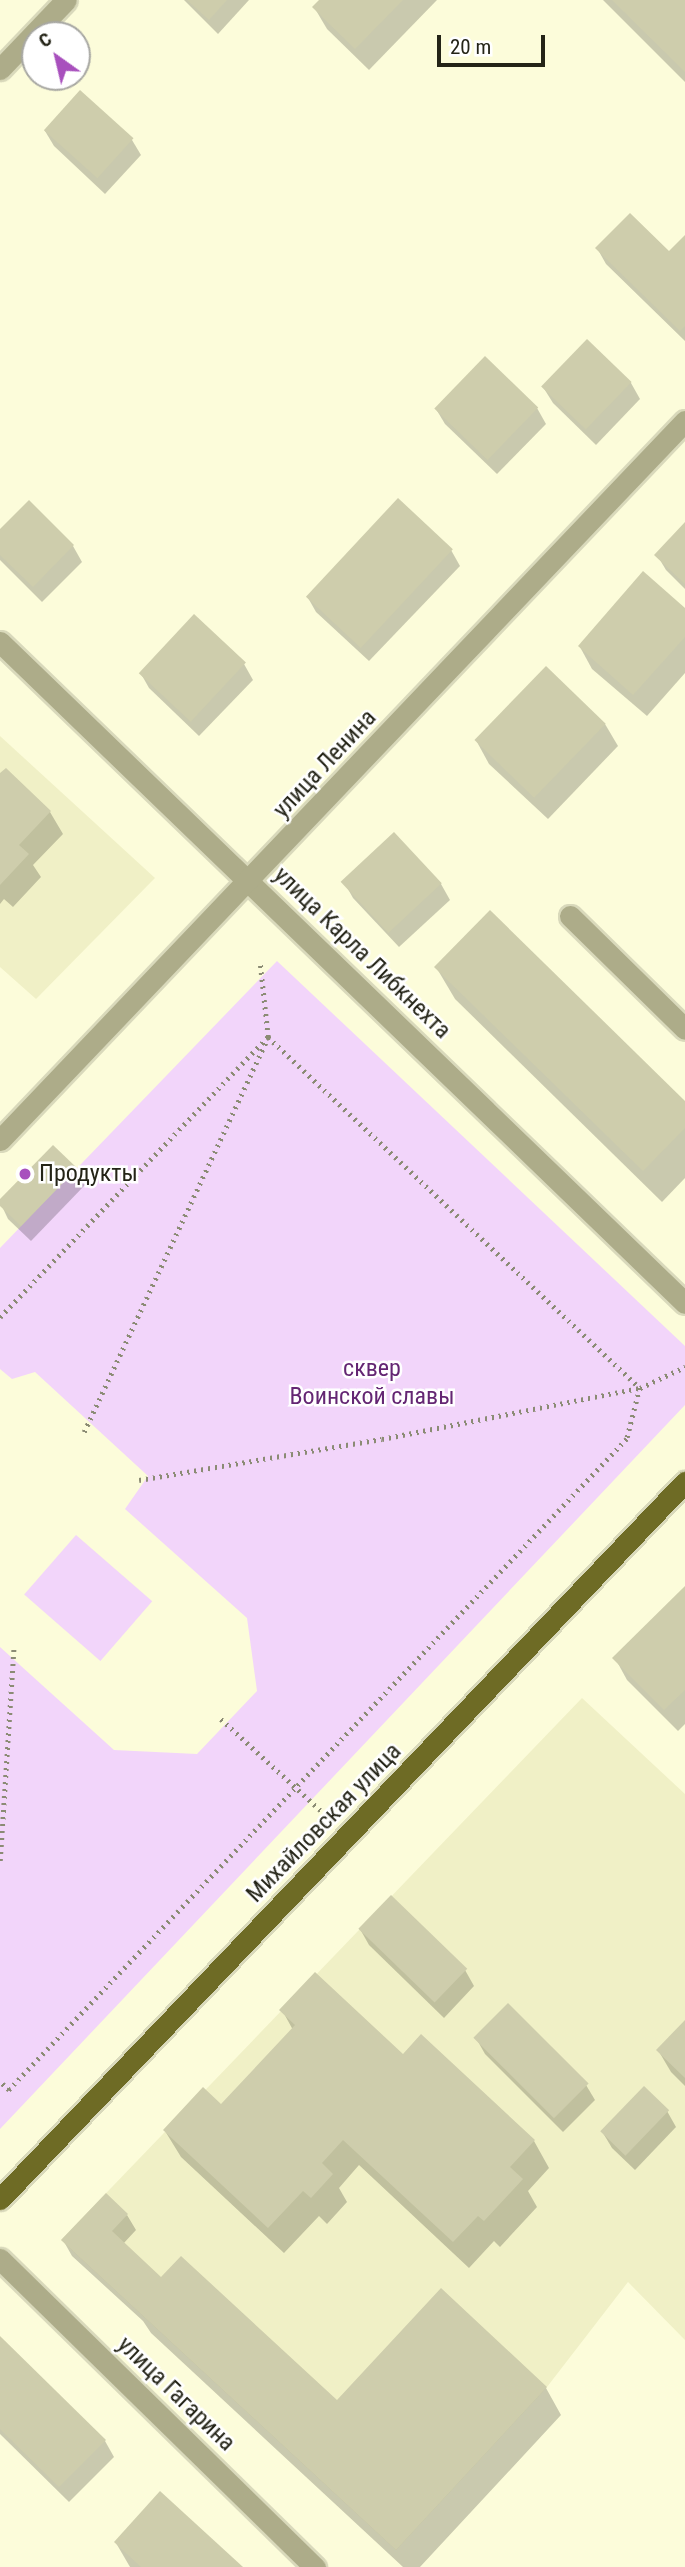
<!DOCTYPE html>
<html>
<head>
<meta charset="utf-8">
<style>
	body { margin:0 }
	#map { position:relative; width:685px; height:2567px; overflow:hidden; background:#fcfcda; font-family:"Roboto Condensed",sans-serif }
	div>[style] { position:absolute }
	.built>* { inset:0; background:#f0f0c6 }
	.green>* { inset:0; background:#f2d5fa; transform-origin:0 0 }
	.shadow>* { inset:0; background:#0003 }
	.building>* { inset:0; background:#cecdac; transform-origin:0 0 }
	.path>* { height:4.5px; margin-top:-2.25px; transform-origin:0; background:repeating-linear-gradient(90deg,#8b8b74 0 2px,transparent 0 7px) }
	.roads { filter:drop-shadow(2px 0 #d9d9bb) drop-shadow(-2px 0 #d9d9bb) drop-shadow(0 2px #d9d9bb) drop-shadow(0 -2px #d9d9bb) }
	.minor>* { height:21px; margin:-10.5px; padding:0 10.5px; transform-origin:10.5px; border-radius:10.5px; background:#adac89 }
	.major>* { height:21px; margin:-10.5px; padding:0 10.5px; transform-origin:10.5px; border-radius:10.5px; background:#6e6b25 }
	.dots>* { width:19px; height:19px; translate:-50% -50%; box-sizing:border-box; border:4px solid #fff; border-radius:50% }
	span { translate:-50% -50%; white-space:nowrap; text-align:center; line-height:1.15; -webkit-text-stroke:5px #fff; paint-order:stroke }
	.street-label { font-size:24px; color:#242417 }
	.poi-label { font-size:24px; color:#242417 }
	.left { translate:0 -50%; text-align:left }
	.park-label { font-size:24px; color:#642673 }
	.north { position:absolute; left:21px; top:21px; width:70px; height:70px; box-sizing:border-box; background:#fff; border:2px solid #a7a7a2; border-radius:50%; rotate:326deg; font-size:19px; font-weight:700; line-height:28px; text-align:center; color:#242417 }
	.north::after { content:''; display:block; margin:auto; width:24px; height:32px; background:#a850bd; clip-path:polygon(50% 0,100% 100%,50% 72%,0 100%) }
	.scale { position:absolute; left:437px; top:35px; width:108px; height:32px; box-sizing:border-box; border:4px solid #242417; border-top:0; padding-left:9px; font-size:21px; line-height:24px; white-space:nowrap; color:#242417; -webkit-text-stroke:5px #fff; paint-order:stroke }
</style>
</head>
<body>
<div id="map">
	<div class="built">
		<i style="clip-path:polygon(0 736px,155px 878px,36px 999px,0 967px)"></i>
		<i style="clip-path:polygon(582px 1698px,685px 1794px,685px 2340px,628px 2282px,547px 2387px,396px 2550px,61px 2240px)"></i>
	</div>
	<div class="green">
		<i style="clip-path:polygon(277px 961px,685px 1346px,685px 1405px,0 2129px,0 1647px,114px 1750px,197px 1754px,257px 1691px,247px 1618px,125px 1509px,148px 1476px,35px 1372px,12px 1379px,0 1369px,0 1248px)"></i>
		<i style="left:76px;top:1535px;width:101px;height:79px;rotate:41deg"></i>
	</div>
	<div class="shadow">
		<i style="clip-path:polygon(184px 0,249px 0,218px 34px)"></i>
		<i style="clip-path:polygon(321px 0,437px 0,369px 70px,327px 29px,314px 7px)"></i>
		<i style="clip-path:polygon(603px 0,685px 0,685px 82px)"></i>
		<i style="clip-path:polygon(80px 92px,132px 140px,141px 155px,105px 194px,54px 146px,45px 131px)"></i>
		<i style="clip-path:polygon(685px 237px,685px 341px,606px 264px,597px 248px,669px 254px)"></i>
		<i style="clip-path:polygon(587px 342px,631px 383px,640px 399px,596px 445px,553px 403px,543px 387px)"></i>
		<i style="clip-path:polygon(485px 358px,537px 408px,546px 424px,497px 474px,445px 424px,436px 409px)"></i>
		<i style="clip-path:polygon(29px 503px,73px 546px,82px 562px,42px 602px,0 560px,0 532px)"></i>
		<i style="clip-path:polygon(685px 525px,685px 589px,666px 570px,657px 555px)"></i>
		<i style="clip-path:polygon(451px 550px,460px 566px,369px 661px,316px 612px,307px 596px)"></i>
		<i style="clip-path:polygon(685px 611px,685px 673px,647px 716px,592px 669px,580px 647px)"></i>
		<i style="clip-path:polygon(244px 664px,253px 680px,199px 736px,149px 688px,140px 672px)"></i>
		<i style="clip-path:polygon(546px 668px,605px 724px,618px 746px,548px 819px,489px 764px,477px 742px)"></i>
		<i style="clip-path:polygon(0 775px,50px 812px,63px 834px,33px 865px,41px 877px,13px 907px,4px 899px,0 904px)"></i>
		<i style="clip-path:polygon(394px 835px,441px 884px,450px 900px,399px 947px,353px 898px,344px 882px)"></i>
		<i style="clip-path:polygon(436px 967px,685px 1104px,685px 1178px,662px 1202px,455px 999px)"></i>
		<i style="clip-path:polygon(76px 1169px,85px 1185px,31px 1241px,8px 1219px,0 1202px)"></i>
		<i style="clip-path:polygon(685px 1589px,685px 1724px,678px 1731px,627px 1680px,615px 1658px)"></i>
		<i style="clip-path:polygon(360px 1929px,465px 1970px,474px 1986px,444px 2018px,369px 1945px)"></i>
		<i style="clip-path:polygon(282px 2010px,403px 2057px,534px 2141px,549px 2168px,528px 2191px,537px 2207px,500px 2247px,494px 2241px,469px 2268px,359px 2165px,339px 2188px,347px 2202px,327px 2224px,319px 2216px,284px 2253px,181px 2157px,165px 2131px,221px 2107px,293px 2030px)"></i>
		<i style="clip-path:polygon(685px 2022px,685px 2086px,671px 2072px,658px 2050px)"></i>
		<i style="clip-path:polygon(476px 2038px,586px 2085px,595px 2100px,563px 2132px,485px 2054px)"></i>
		<i style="clip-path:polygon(667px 2111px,676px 2127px,635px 2170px,612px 2148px,603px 2133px)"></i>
		<i style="clip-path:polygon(127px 2215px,136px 2230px,123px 2244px,161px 2279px,337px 2403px,546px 2388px,561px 2415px,420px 2567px,403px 2567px,151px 2333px,143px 2321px,72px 2256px,63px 2240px)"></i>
		<i style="clip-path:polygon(0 2338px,105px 2441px,114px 2457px,69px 2502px,0 2434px)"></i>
		<i style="clip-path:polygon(116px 2543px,240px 2567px,130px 2567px)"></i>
	</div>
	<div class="building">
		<i style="clip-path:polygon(187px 0,227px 0,209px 20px)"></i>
		<i style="clip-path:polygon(319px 0,403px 0,355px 49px,312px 7px)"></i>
		<i style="clip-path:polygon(612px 0,685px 0,685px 72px)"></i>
		<i style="left:80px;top:90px;width:72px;height:54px;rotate:42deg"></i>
		<i style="clip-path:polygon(630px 213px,669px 251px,685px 235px,685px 326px,680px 331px,595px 248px)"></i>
		<i style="left:587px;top:339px;width:62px;height:66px;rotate:44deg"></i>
		<i style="left:485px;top:356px;width:74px;height:73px;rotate:44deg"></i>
		<i style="left:398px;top:498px;width:75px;height:135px;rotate:43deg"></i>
		<i style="clip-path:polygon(29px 500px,74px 545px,33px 587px,0 555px,0 529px)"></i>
		<i style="clip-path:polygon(685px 522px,685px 584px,654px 555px)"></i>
		<i style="clip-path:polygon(643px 571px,685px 608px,685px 637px,633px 695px,578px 646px)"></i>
		<i style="left:194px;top:614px;width:71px;height:81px;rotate:43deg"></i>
		<i style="left:546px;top:666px;width:83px;height:103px;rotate:44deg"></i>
		<i style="clip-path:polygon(6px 768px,51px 811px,19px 845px,29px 854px,0 885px,0 773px)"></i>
		<i style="left:394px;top:832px;width:70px;height:73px;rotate:47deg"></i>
		<i style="clip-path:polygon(490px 910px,685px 1101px,685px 1128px,643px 1171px,434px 967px)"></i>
		<i style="clip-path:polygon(53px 1145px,77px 1168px,21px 1226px,0 1206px,0 1199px)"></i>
		<i style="clip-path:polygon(685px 1586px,685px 1690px,664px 1710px,612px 1658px)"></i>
		<i style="left:391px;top:1895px;width:106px;height:47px;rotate:44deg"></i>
		<i style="clip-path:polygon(315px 1972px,403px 2054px,421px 2034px,535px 2140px,510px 2167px,523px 2179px,484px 2221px,478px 2216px,453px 2242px,343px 2140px,322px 2163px,333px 2174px,311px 2198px,303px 2191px,268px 2228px,163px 2130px,203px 2087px,221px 2104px,295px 2025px,279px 2010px)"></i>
		<i style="left:508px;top:2003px;width:114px;height:49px;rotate:45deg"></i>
		<i style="clip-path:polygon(685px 2020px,685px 2078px,656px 2050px)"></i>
		<i style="left:644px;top:2086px;width:35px;height:63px;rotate:44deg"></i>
		<i style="clip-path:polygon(106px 2193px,128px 2214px,112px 2231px,161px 2277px,181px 2256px,337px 2400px,441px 2288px,547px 2387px,396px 2550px,61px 2240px)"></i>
		<i style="clip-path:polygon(0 2336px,106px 2440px,59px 2487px,0 2429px)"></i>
		<i style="clip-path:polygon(160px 2491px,243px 2567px,141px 2567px,114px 2542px)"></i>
	</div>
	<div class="path">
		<i style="left:0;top:1317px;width:388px;rotate:-46.3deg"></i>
		<i style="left:268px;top:1037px;width:511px;rotate:43.34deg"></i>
		<i style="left:640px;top:1388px;width:53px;rotate:104.3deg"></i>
		<i style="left:627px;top:1439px;width:898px;rotate:133.51deg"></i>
		<i style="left:9px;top:2090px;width:12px;rotate:-138deg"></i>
		<i style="left:84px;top:1432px;width:436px;rotate:-65deg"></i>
		<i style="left:268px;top:1037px;width:74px;rotate:-96.2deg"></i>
		<i style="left:139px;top:1480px;width:246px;rotate:-9.6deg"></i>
		<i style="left:382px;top:1439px;width:263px;rotate:-11.2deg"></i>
		<i style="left:640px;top:1388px;width:50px;rotate:-25deg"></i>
		<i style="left:221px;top:1719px;width:144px;rotate:42.5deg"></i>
		<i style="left:0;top:1861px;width:214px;rotate:-86.3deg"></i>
	</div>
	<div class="roads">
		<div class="minor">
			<i style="left:0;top:69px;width:95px;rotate:-46.3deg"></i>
			<i style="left:0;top:642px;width:952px;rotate:43.98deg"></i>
			<i style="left:570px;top:916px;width:161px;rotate:44.5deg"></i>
			<i style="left:0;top:1140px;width:993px;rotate:-46.39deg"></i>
			<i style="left:0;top:2259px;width:441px;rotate:44.4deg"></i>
		</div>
		<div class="major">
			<i style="left:0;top:2199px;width:992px;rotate:-46.31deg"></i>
		</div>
	</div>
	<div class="dots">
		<i style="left:25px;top:1174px;background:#a850bd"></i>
	</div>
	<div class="street-label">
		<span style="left:325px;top:764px;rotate:-47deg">улица Ленина</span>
		<span style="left:362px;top:953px;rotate:44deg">улица Карла Либкнехта</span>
		<span style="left:324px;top:1823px;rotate:-46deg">Михайловская улица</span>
		<span style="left:176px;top:2394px;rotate:44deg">улица Гагарина</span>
	</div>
	<div class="poi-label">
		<span class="left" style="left:39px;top:1174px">Продукты</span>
	</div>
	<div class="park-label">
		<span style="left:372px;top:1383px">сквер<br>Воинской славы</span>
	</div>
	<div class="north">С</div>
	<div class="scale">20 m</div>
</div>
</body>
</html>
